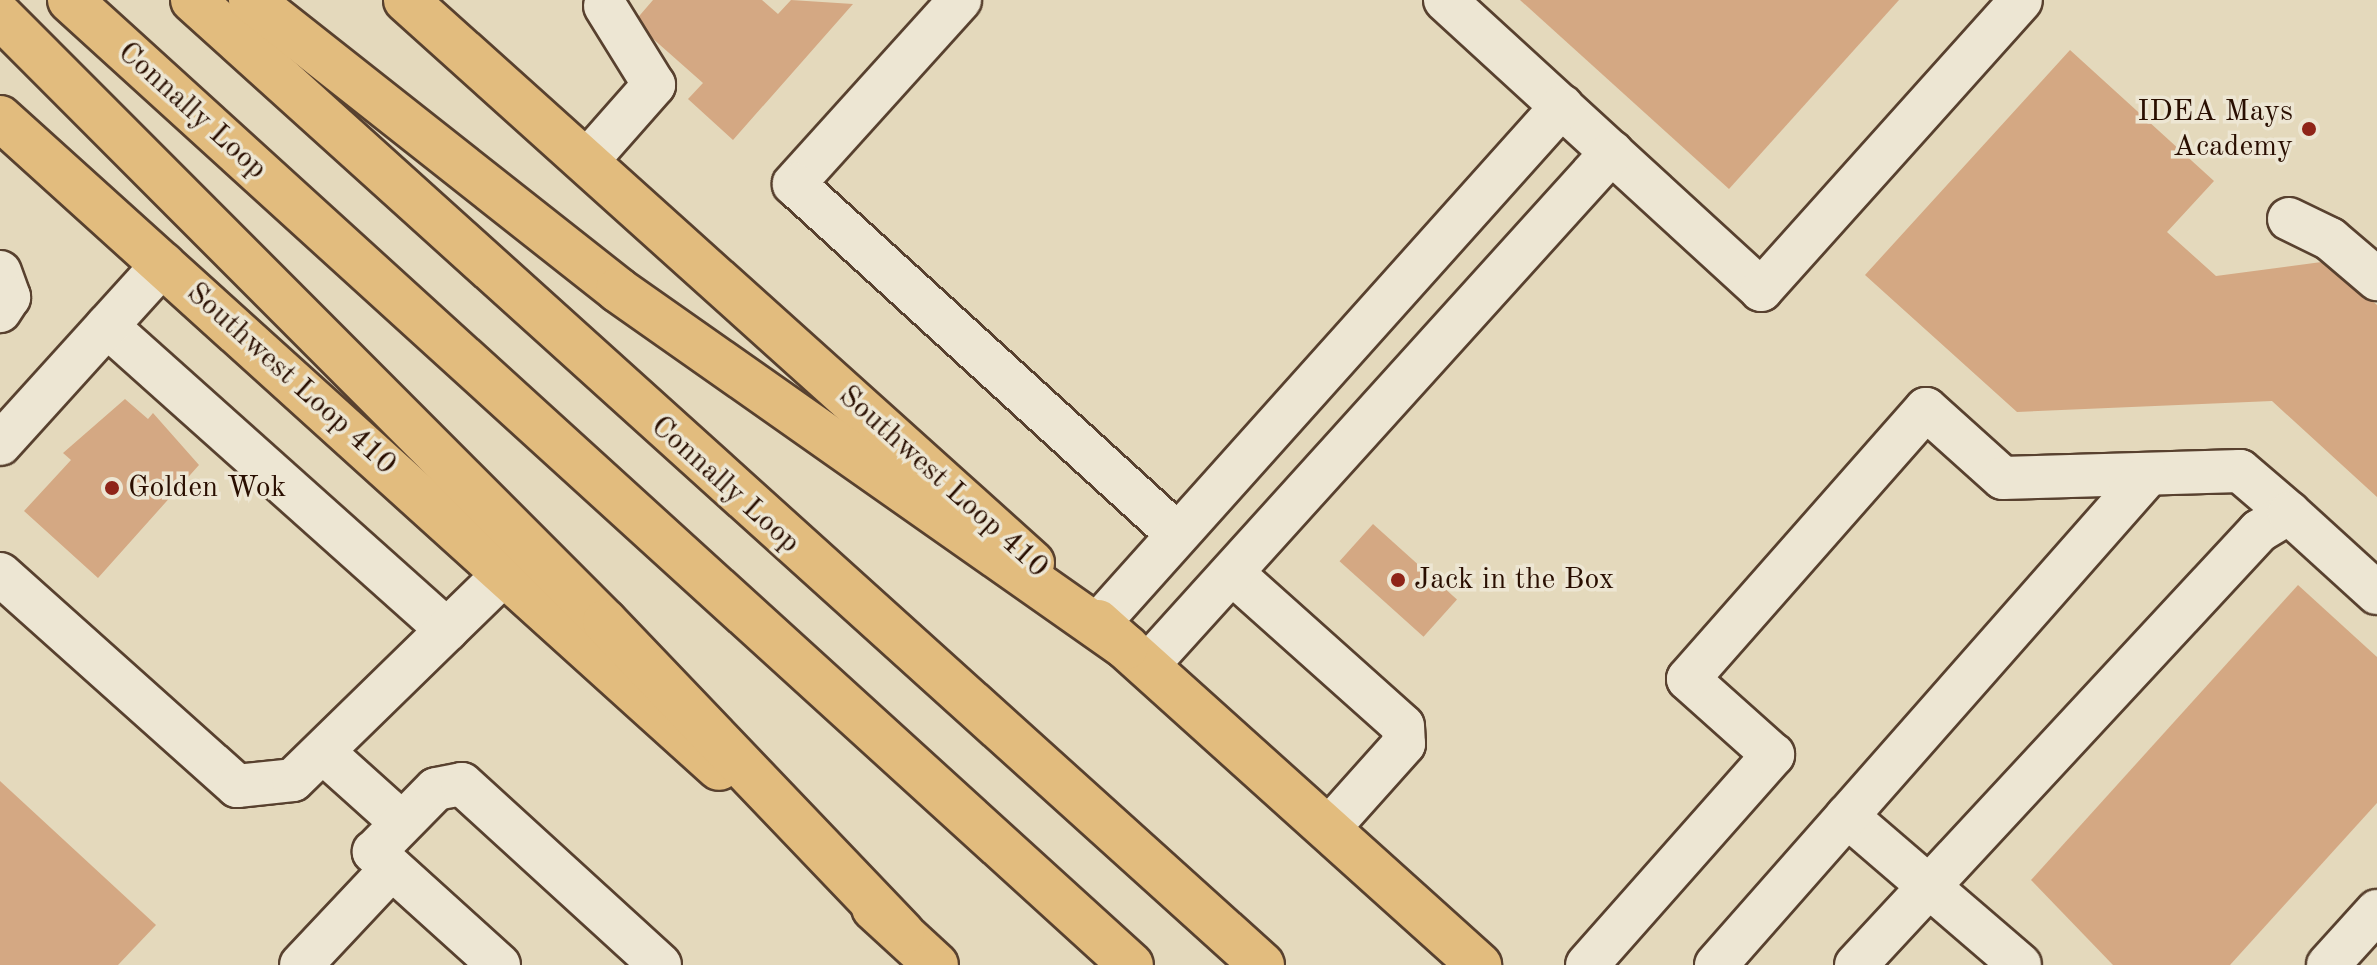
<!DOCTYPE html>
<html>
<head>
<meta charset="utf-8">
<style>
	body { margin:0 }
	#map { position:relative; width:2377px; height:965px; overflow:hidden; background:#e4d9bc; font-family:"Old Standard TT",serif }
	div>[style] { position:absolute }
	.building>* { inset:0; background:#d4a883; transform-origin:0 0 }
	.roads { filter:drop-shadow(2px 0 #58412f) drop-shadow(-2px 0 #58412f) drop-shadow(0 2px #58412f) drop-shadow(0 -2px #58412f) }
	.minor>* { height:42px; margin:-21px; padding:0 21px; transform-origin:21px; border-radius:21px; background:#ede6d3 }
	.major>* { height:44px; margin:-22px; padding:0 22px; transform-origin:22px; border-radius:22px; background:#e2bc7e }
	.highway>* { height:44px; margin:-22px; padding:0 22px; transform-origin:22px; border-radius:22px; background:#e2bc7e }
	.dots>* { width:22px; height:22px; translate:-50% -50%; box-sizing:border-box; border:4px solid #ede6d3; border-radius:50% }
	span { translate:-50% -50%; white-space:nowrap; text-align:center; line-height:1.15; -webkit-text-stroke:7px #ede6d3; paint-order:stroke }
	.street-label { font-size:30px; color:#290e00 }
	.poi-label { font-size:30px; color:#290e00 }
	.right { translate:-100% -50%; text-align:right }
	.left { translate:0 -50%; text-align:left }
</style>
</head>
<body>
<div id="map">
	<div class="building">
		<i style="clip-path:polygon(653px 0,762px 0,778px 14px,791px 0,853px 4px,733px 140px,688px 99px,703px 83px,634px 22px)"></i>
		<i style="clip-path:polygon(1520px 0,1899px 0,1729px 189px)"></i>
		<i style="clip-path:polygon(2070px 50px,2214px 181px,2167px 232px,2216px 276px,2329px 261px,2377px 305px,2377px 497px,2272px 401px,2017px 412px,1865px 275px)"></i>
		<i style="clip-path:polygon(125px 399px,148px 419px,153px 413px,199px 465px,98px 578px,24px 511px,71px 460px,63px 453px)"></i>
		<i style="left:1373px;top:524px;width:113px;height:50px;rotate:42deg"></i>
		<i style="clip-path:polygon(2298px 585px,2377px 657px,2377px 803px,2230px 965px,2113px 965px,2031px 880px)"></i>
		<i style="clip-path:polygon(0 781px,156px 925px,118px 965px,0 965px)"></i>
	</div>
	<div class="roads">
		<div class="minor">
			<i style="left:960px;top:0;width:248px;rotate:132.1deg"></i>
			<i style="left:794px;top:184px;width:519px;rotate:42.42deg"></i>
			<i style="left:1445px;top:0;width:429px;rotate:42.5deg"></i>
			<i style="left:1761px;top:290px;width:389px;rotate:-48.1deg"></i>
			<i style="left:586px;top:162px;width:103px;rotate:-48.6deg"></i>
			<i style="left:654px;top:85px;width:93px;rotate:-121.8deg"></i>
			<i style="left:2289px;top:219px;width:46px;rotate:26deg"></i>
			<i style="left:2330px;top:239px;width:62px;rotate:40.4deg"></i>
			<i style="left:0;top:272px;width:27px;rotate:70deg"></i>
			<i style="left:9px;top:297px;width:17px;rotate:123deg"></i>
			<i style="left:107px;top:326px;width:456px;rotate:41.8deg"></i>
			<i style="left:0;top:444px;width:243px;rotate:-47.8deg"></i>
			<i style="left:1232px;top:573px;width:229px;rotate:41.8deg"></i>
			<i style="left:1403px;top:726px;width:18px;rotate:87deg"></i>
			<i style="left:1404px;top:744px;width:114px;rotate:131.8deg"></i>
			<i style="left:0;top:574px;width:318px;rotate:41.8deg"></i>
			<i style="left:237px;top:786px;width:56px;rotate:-6.1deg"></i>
			<i style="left:293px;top:780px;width:296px;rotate:-44.3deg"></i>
			<i style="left:1099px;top:623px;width:694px;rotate:-48.15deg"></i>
			<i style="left:1147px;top:666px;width:693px;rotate:-47.87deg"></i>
			<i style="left:323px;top:752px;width:103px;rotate:41.9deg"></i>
			<i style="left:1847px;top:816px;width:228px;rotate:40.7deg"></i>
			<i style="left:301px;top:965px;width:132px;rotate:-46.8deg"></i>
			<i style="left:499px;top:965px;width:169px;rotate:-137.9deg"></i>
			<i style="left:374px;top:852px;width:88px;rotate:-45.5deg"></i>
			<i style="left:436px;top:789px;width:26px;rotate:-11deg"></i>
			<i style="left:462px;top:784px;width:268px;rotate:42.4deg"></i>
			<i style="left:1587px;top:965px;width:281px;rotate:-48.5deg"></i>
			<i style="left:1773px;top:755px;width:114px;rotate:-138.2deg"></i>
			<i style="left:1688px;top:679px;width:360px;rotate:-48.6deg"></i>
			<i style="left:1926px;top:409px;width:103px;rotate:41.9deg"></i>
			<i style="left:2003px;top:478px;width:237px;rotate:-1.7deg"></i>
			<i style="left:2240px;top:471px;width:65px;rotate:40.6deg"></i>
			<i style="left:1716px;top:965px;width:652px;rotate:-48.61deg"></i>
			<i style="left:1856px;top:965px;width:592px;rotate:-47.12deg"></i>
			<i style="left:2259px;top:531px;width:35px;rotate:-31deg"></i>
			<i style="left:2289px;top:513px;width:119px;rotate:42.3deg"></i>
			<i style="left:2328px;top:965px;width:73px;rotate:-47.8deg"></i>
		</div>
		<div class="major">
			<i style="left:406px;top:0;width:842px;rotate:41.97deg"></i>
			<i style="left:0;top:118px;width:969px;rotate:42.11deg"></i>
			<i style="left:1098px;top:622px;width:513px;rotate:42deg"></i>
			<i style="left:874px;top:908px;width:84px;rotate:42.6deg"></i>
		</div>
		<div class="highway">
			<i style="left:70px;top:0;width:1434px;rotate:42.29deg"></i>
			<i style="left:193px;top:0;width:1440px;rotate:42.07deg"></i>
			<i style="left:251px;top:0;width:468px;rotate:38.3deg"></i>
			<i style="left:618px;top:290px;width:621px;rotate:35.1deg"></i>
			<i style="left:0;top:16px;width:856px;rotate:45.05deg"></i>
			<i style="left:605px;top:622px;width:430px;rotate:46.3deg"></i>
		</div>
	</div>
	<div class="dots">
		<i style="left:2309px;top:129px;background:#8f2418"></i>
		<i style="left:112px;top:488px;background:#8f2418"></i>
		<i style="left:1398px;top:580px;background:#8f2418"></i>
	</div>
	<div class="street-label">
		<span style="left:192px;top:111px;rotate:42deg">Connally Loop</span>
		<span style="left:291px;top:379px;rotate:42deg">Southwest Loop 410</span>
		<span style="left:943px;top:482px;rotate:42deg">Southwest Loop 410</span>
		<span style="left:725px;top:485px;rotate:42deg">Connally Loop</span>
	</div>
	<div class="poi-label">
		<span class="right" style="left:2293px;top:129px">IDEA Mays<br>Academy</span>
		<span class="left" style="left:128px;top:488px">Golden Wok</span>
		<span class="left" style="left:1414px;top:580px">Jack in the Box</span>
	</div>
</div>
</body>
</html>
